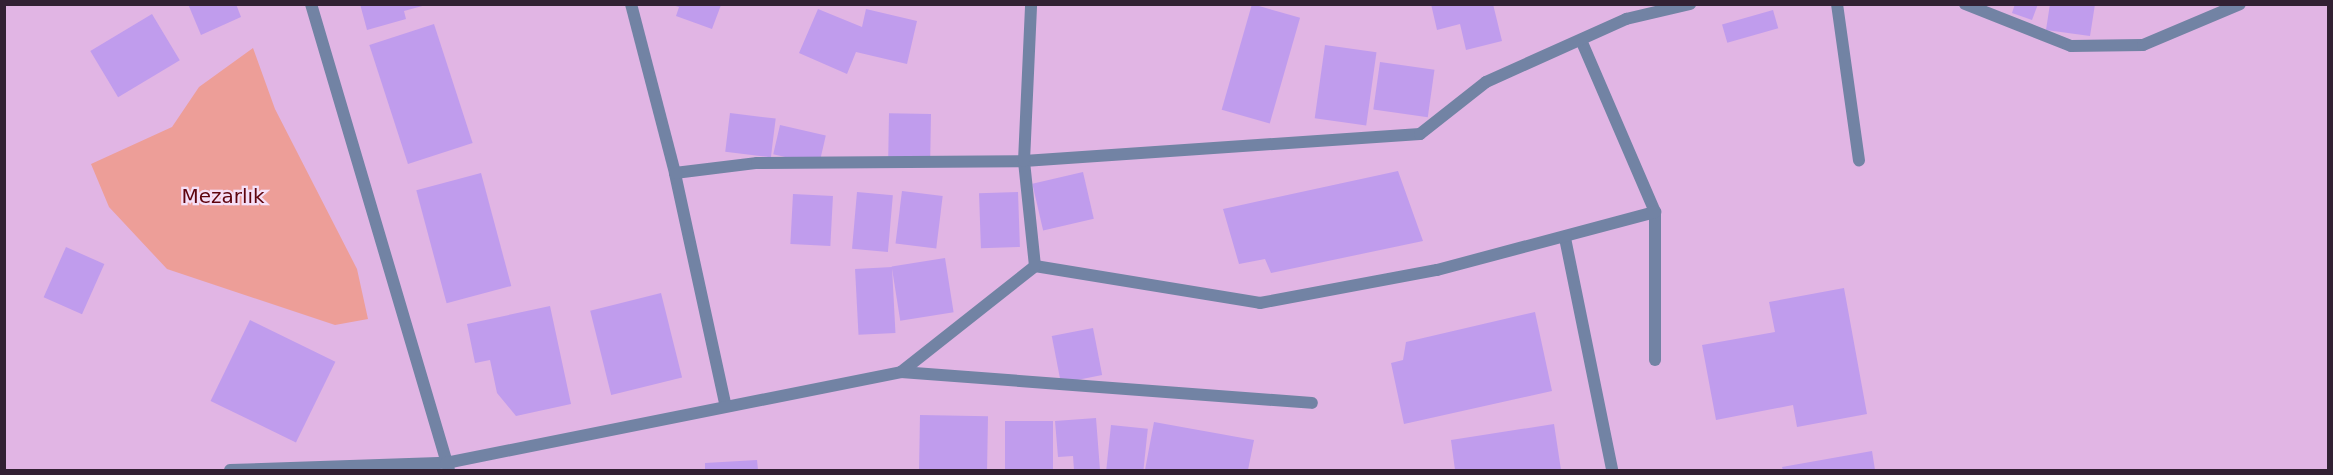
<!DOCTYPE html>
<html>
<head>
<meta charset="utf-8">
<style>
	body { margin:0 }
	#map { position:relative; width:2333px; height:475px; overflow:hidden; background:#e1b5e4; font-family:"DejaVu Sans",sans-serif }
	div>[style] { position:absolute }
	.green>* { inset:0; background:#ed9e98 }
	.building>* { inset:0; background:#c09ced; transform-origin:0 0 }
	.minor>* { height:12px; margin:-6px; padding:0 6px; transform-origin:6px; border-radius:6px; background:#7283a4 }
	.tertiary>* { height:12px; margin:-6px; padding:0 6px; transform-origin:6px; border-radius:6px; background:#7283a4 }
	span { translate:-50% -50%; white-space:nowrap; text-align:center; line-height:1.15; -webkit-text-stroke:4.5px #f5dff7; paint-order:stroke }
	.park-label { font-size:20px; color:#5e040e }
	.frame { position:absolute; inset:0; border:6px solid #322133; pointer-events:none }
</style>
</head>
<body>
<div id="map">
	<div class="green">
		<i style="clip-path:polygon(253px 48px,275px 109px,357px 269px,368px 319px,335px 325px,167px 269px,109px 207px,91px 164px,172px 127px,199px 87px)"></i>
	</div>
	<div class="building">
		<i style="clip-path:polygon(188px 4px,236px 4px,241px 17px,201px 35px)"></i>
		<i style="clip-path:polygon(360px 4px,426px 4px,426px 5px,404px 11px,406px 19px,367px 30px)"></i>
		<i style="left:1252px;top:4px;width:50px;height:110px;rotate:16deg"></i>
		<i style="clip-path:polygon(1431px 4px,1493px 4px,1502px 41px,1466px 50px,1460px 24px,1437px 30px)"></i>
		<i style="clip-path:polygon(2015px 4px,2038px 4px,2032px 20px,2012px 13px)"></i>
		<i style="clip-path:polygon(2050px 4px,2095px 4px,2090px 36px,2046px 30px)"></i>
		<i style="clip-path:polygon(672px 5px,721px 5px,712px 29px,676px 16px,679px 7px)"></i>
		<i style="clip-path:polygon(818px 9px,862px 27px,866px 9px,917px 21px,907px 64px,856px 52px,847px 74px,799px 53px)"></i>
		<i style="left:1773px;top:10px;width:19px;height:53px;rotate:74deg"></i>
		<i style="left:152px;top:14px;width:54px;height:72px;rotate:59deg"></i>
		<i style="left:434px;top:24px;width:125px;height:68px;rotate:72deg"></i>
		<i style="left:1325px;top:45px;width:52px;height:74px;rotate:8deg"></i>
		<i style="left:1380px;top:62px;width:55px;height:48px;rotate:8deg"></i>
		<i style="left:730px;top:113px;width:46px;height:39px;rotate:7deg"></i>
		<i style="left:931px;top:114px;width:50px;height:42px;rotate:91deg"></i>
		<i style="left:780px;top:125px;width:47px;height:30px;rotate:13deg"></i>
		<i style="clip-path:polygon(1398px 171px,1423px 241px,1271px 273px,1265px 259px,1239px 264px,1223px 209px)"></i>
		<i style="left:1083px;top:172px;width:48px;height:52px;rotate:77deg"></i>
		<i style="left:481px;top:173px;width:117px;height:67px;rotate:75deg"></i>
		<i style="left:902px;top:191px;width:41px;height:53px;rotate:7deg"></i>
		<i style="left:857px;top:192px;width:36px;height:57px;rotate:5deg"></i>
		<i style="left:1018px;top:192px;width:55px;height:39px;rotate:88deg"></i>
		<i style="left:793px;top:194px;width:40px;height:50px;rotate:3deg"></i>
		<i style="left:66px;top:247px;width:42px;height:55px;rotate:24deg"></i>
		<i style="left:945px;top:258px;width:55px;height:54px;rotate:81deg"></i>
		<i style="left:892px;top:267px;width:66px;height:37px;rotate:87deg"></i>
		<i style="clip-path:polygon(1844px 288px,1867px 414px,1797px 427px,1793px 405px,1716px 420px,1702px 345px,1775px 332px,1769px 302px)"></i>
		<i style="left:661px;top:293px;width:87px;height:73px;rotate:76deg"></i>
		<i style="clip-path:polygon(550px 306px,571px 404px,516px 416px,497px 393px,490px 360px,475px 363px,467px 324px)"></i>
		<i style="clip-path:polygon(1535px 312px,1552px 391px,1404px 424px,1391px 363px,1403px 360px,1406px 342px)"></i>
		<i style="left:250px;top:320px;width:95px;height:90px;rotate:26deg"></i>
		<i style="left:1093px;top:328px;width:48px;height:42px;rotate:79deg"></i>
		<i style="left:920px;top:415px;width:68px;height:55px;rotate:1deg"></i>
		<i style="clip-path:polygon(1096px 418px,1100px 470px,1074px 470px,1073px 456px,1058px 457px,1055px 421px)"></i>
		<i style="left:1005px;top:421px;width:48px;height:49px"></i>
		<i style="clip-path:polygon(1154px 422px,1254px 440px,1248px 470px,1145px 470px)"></i>
		<i style="clip-path:polygon(1554px 424px,1561px 470px,1455px 470px,1451px 440px)"></i>
		<i style="left:1111px;top:425px;width:37px;height:45px;rotate:6deg"></i>
		<i style="clip-path:polygon(1872px 451px,1875px 470px,1783px 470px,1782px 467px)"></i>
		<i style="clip-path:polygon(757px 460px,758px 470px,705px 470px,705px 463px)"></i>
	</div>
	<div class="minor">
		<i style="left:631px;top:4px;width:175px;rotate:75.4deg"></i>
		<i style="left:1837px;top:4px;width:158px;rotate:82deg"></i>
		<i style="left:1965px;top:4px;width:114px;rotate:21.6deg"></i>
		<i style="left:2071px;top:46px;width:72px;rotate:-0.8deg"></i>
		<i style="left:2143px;top:45px;width:105px;rotate:-22.9deg"></i>
		<i style="left:1581px;top:40px;width:187px;rotate:66.7deg"></i>
		<i style="left:1655px;top:212px;width:148px;rotate:90deg"></i>
		<i style="left:1565px;top:238px;width:237px;rotate:78.5deg"></i>
		<i style="left:1035px;top:266px;width:228px;rotate:9.3deg"></i>
		<i style="left:1260px;top:303px;width:180px;rotate:-10.6deg"></i>
		<i style="left:1437px;top:270px;width:226px;rotate:-14.9deg"></i>
		<i style="left:901px;top:372px;width:412px;rotate:4.3deg"></i>
		<i style="left:725px;top:403px;width:235px;rotate:-102.3deg"></i>
		<i style="left:675px;top:173px;width:83px;rotate:-7deg"></i>
		<i style="left:757px;top:163px;width:267px;rotate:-0.4deg"></i>
		<i style="left:1024px;top:161px;width:397px;rotate:-3.9deg"></i>
		<i style="left:1420px;top:134px;width:84px;rotate:-38.2deg"></i>
		<i style="left:1486px;top:82px;width:154px;rotate:-24.2deg"></i>
		<i style="left:1626px;top:19px;width:66px;rotate:-13.2deg"></i>
		<i style="left:230px;top:470px;width:216px;rotate:-1.9deg"></i>
	</div>
	<div class="tertiary">
		<i style="left:311px;top:4px;width:485px;rotate:73.5deg"></i>
		<i style="left:446px;top:463px;width:464px;rotate:-11.3deg"></i>
		<i style="left:901px;top:372px;width:171px;rotate:-38.3deg"></i>
		<i style="left:1035px;top:266px;width:106px;rotate:-96deg"></i>
		<i style="left:1024px;top:161px;width:157px;rotate:-87.4deg"></i>
	</div>
	<div class="park-label">
		<span style="left:223px;top:196px">Mezarlık</span>
	</div>
	<div class="frame"></div>
</div>
</body>
</html>
